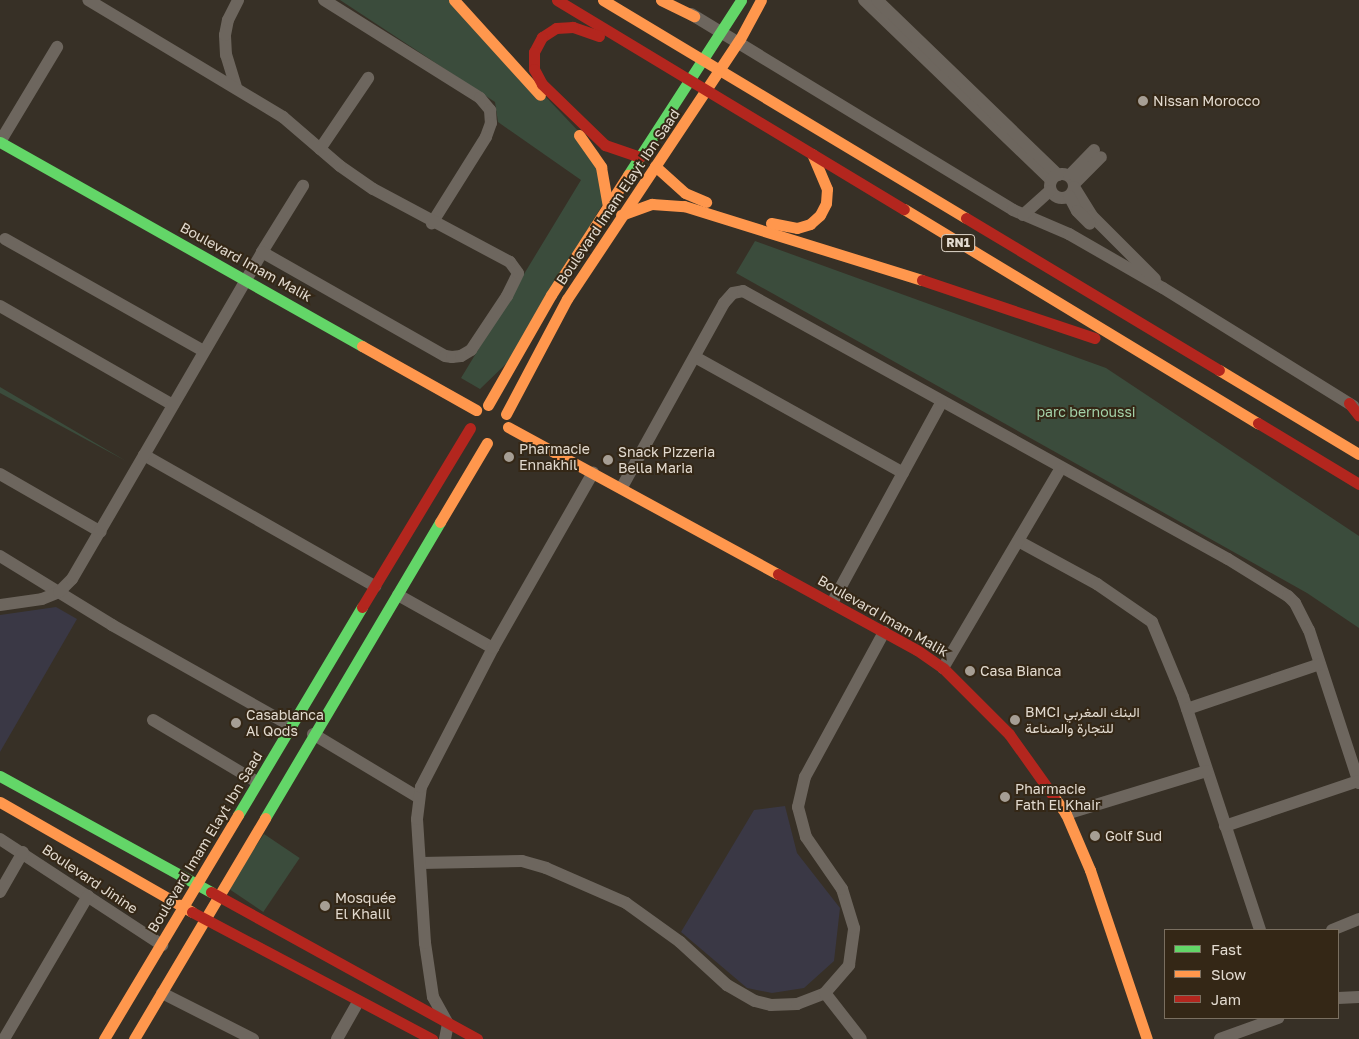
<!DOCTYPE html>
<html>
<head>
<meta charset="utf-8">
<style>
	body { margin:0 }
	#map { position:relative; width:1359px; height:1039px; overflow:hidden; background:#373026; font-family:"Golos Text",Vazirmatn,sans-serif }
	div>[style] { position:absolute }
	.education>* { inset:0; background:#3a3845 }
	.green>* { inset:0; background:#3b4c3c; transform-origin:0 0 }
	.street>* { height:12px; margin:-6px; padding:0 6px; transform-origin:6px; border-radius:6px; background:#6d665e }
	.street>.ring { margin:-6px; padding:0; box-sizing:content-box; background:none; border:12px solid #6d665e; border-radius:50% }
	.fast>* { height:11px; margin:-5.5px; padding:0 5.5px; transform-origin:5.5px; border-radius:5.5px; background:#63d668 }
	.slow>* { height:11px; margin:-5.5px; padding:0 5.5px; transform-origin:5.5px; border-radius:5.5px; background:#ff974d }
	.jam>* { height:11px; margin:-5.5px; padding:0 5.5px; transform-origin:5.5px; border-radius:5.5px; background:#b3261e }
	.dots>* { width:14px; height:14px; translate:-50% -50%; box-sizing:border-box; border:2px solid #342716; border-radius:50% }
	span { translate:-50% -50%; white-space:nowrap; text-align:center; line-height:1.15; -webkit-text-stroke:4px #342716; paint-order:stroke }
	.shield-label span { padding:1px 4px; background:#342716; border:1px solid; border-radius:4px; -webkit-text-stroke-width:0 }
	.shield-label { font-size:12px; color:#e2dacf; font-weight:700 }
	.poi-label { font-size:14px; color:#e2dacf }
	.left { translate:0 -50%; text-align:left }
	.street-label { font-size:14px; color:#e2dacf }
	.park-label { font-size:14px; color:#a4d2a9 }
	.legend { position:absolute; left:1164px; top:929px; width:175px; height:90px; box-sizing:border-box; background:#342716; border:1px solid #7a6f60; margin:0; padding:6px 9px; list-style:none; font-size:15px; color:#e2dacf }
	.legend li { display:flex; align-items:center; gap:10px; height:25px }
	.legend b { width:25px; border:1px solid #7a6f60 }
</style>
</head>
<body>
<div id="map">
	<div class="education">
		<i style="clip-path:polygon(56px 607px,77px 619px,0 752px,0 615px)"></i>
		<i style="clip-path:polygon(785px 806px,797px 853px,840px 908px,834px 961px,804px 988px,772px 993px,747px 988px,681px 932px,754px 810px)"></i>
	</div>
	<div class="green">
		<i style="clip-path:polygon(340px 0,454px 0,599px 153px,607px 197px,509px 361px,480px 389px,461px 378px,581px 180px,498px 122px,495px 102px)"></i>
		<i style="clip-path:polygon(755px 241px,1106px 368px,1359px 536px,1359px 628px,1307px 593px,736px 273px)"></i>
		<i style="clip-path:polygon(0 387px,126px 461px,0 393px)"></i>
		<i style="left:264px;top:834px;width:43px;height:65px;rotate:34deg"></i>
	</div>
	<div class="street">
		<i style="left:324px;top:0;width:184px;rotate:32.1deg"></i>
		<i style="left:480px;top:98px;width:16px;rotate:50deg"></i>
		<i style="left:490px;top:110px;width:13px;rotate:86deg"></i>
		<i style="left:491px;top:123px;width:15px;rotate:110deg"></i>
		<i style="left:486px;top:137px;width:102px;rotate:122.1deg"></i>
		<i style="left:864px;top:0;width:260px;rotate:43.9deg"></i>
		<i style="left:877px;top:0;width:252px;rotate:44deg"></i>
		<i style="left:691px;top:14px;width:377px;rotate:31.3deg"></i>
		<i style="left:1013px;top:210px;width:61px;rotate:23.2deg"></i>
		<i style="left:1069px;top:234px;width:108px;rotate:29.9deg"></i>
		<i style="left:1163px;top:288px;width:224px;rotate:31.8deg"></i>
		<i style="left:236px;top:87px;width:34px;rotate:-107deg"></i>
		<i style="left:226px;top:55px;width:20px;rotate:-93deg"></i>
		<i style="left:225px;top:35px;width:15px;rotate:-79deg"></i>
		<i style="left:228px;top:20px;width:22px;rotate:-63deg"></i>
		<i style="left:0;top:142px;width:111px;rotate:-59deg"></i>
		<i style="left:320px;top:149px;width:86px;rotate:-55.9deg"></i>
		<i class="ring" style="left:1050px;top:174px;width:12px;height:12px"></i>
		<i style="left:1069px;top:176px;width:36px;rotate:-46deg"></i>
		<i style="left:1074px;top:184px;width:38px;rotate:-45deg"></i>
		<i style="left:1074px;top:187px;width:34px;rotate:58deg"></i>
		<i style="left:1092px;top:216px;width:89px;rotate:45deg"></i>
		<i style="left:1069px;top:196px;width:17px;rotate:62deg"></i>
		<i style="left:1077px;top:211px;width:18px;rotate:45deg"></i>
		<i style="left:1023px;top:215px;width:36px;rotate:-42deg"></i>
		<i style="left:5px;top:239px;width:228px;rotate:29.4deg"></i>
		<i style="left:262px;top:252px;width:78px;rotate:-58.2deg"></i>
		<i style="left:0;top:306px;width:199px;rotate:29.8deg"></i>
		<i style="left:695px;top:357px;width:238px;rotate:29.1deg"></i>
		<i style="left:144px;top:455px;width:266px;rotate:29.6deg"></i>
		<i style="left:0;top:474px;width:116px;rotate:29.9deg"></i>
		<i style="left:622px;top:487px;width:210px;rotate:-61deg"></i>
		<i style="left:724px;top:303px;width:13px;rotate:-48deg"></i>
		<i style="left:733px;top:293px;width:10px;rotate:-11deg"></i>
		<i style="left:743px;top:291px;width:554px;rotate:28.92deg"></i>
		<i style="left:1228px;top:559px;width:70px;rotate:31.7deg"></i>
		<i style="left:1288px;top:596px;width:10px;rotate:45deg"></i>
		<i style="left:1295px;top:603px;width:30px;rotate:63deg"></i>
		<i style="left:1309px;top:630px;width:161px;rotate:71.9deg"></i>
		<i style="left:1020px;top:542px;width:88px;rotate:28.6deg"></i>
		<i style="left:1097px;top:584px;width:67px;rotate:34.6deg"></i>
		<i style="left:1152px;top:622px;width:81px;rotate:67.5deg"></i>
		<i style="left:1183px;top:697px;width:245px;rotate:71.7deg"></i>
		<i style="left:0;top:556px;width:132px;rotate:31.6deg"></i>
		<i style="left:112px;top:625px;width:206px;rotate:29.4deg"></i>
		<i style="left:398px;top:595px;width:109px;rotate:29.2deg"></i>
		<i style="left:832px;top:603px;width:228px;rotate:-61.4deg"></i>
		<i style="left:0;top:605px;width:42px;rotate:-8.1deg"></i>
		<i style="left:42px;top:599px;width:18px;rotate:-22deg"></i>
		<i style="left:59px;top:592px;width:18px;rotate:-45deg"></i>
		<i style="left:72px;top:579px;width:378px;rotate:-59.8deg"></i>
		<i style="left:262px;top:252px;width:210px;rotate:29.6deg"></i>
		<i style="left:445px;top:356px;width:7px;rotate:8deg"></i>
		<i style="left:452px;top:357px;width:9px;rotate:-6deg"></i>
		<i style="left:461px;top:356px;width:12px;rotate:-31deg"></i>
		<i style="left:471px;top:350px;width:65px;rotate:-56.3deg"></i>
		<i style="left:507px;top:296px;width:25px;rotate:-64deg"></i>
		<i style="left:518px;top:273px;width:14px;rotate:-126deg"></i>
		<i style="left:510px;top:262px;width:155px;rotate:-151.9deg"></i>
		<i style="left:373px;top:189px;width:40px;rotate:-145.1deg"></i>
		<i style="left:340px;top:166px;width:75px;rotate:-139.3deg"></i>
		<i style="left:283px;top:117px;width:227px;rotate:-149deg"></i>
		<i style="left:943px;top:668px;width:231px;rotate:-59.5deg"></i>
		<i style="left:1187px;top:709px;width:140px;rotate:-18.7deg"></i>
		<i style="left:153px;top:720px;width:121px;rotate:30.8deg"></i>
		<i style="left:313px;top:734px;width:122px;rotate:31deg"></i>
		<i style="left:1066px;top:814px;width:147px;rotate:-17deg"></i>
		<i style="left:1225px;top:826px;width:140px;rotate:-18.7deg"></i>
		<i style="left:0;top:839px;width:194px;rotate:33.2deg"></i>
		<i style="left:421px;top:863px;width:101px;rotate:-1.1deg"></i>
		<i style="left:522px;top:861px;width:25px;rotate:16deg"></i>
		<i style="left:546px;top:868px;width:87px;rotate:23.6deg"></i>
		<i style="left:626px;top:903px;width:67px;rotate:35.8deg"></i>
		<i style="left:680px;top:942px;width:64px;rotate:42.5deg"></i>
		<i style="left:727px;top:985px;width:32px;rotate:30deg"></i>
		<i style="left:755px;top:1001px;width:16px;rotate:14deg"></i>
		<i style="left:771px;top:1005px;width:26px;rotate:-2deg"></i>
		<i style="left:797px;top:1004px;width:30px;rotate:-21deg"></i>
		<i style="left:825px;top:993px;width:37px;rotate:-49deg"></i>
		<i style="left:849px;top:965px;width:37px;rotate:-82deg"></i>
		<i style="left:854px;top:928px;width:41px;rotate:-107.1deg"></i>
		<i style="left:842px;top:889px;width:63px;rotate:-124.7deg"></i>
		<i style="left:806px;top:837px;width:31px;rotate:-105deg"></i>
		<i style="left:798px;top:807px;width:31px;rotate:-77deg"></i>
		<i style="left:805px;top:777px;width:165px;rotate:-61.4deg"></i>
		<i style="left:0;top:892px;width:46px;rotate:-60.1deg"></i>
		<i style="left:1332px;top:930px;width:29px;rotate:-22deg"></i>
		<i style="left:162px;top:993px;width:102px;rotate:26.8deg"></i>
		<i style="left:825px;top:993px;width:58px;rotate:52deg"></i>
		<i style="left:1338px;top:998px;width:21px;rotate:-3deg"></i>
		<i style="left:4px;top:1039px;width:166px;rotate:-59.6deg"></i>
		<i style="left:337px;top:1039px;width:43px;rotate:-60.4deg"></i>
		<i style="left:445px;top:1039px;width:15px;rotate:-79deg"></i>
		<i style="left:448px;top:1024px;width:31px;rotate:-119deg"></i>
		<i style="left:433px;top:997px;width:55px;rotate:-98.4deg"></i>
		<i style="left:425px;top:943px;width:124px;rotate:-93.7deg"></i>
		<i style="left:417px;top:819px;width:32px;rotate:-83deg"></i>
		<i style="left:421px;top:787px;width:157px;rotate:-62.6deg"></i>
		<i style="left:493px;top:648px;width:202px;rotate:-60.3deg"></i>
		<i style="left:1220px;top:1039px;width:62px;rotate:-19.9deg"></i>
	</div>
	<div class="fast">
		<i style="left:0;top:142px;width:416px;rotate:29.4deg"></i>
		<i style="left:628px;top:175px;width:208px;rotate:-57.1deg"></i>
		<i style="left:0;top:776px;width:241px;rotate:28.8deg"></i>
		<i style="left:238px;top:815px;width:242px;rotate:-59.2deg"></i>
		<i style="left:265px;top:818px;width:344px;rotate:-59.4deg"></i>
	</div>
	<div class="slow">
		<i style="left:454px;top:0;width:128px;rotate:47.8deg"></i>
		<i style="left:603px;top:0;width:423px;rotate:31deg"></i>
		<i style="left:661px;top:0;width:37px;rotate:26deg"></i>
		<i style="left:579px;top:135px;width:39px;rotate:55deg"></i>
		<i style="left:601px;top:167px;width:40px;rotate:80deg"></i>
		<i style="left:655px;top:166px;width:40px;rotate:42deg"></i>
		<i style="left:685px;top:193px;width:23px;rotate:23deg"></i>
		<i style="left:904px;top:209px;width:414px;rotate:31.2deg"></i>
		<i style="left:621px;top:215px;width:33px;rotate:-20deg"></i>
		<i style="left:652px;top:204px;width:32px;rotate:4deg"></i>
		<i style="left:684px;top:206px;width:249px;rotate:17.3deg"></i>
		<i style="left:771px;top:223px;width:26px;rotate:11deg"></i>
		<i style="left:797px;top:228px;width:14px;rotate:-17deg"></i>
		<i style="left:810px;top:224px;width:13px;rotate:-42deg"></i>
		<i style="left:820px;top:215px;width:13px;rotate:-63deg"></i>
		<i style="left:826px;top:203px;width:14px;rotate:-86deg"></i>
		<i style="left:827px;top:189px;width:38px;rotate:-113deg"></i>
		<i style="left:362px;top:346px;width:131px;rotate:29.3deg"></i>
		<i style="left:1219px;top:370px;width:163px;rotate:31deg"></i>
		<i style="left:488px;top:405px;width:127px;rotate:-60.2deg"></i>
		<i style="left:551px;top:295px;width:143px;rotate:-57.3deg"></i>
		<i style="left:506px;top:414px;width:130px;rotate:-62.1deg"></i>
		<i style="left:567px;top:299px;width:312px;rotate:-56.4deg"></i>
		<i style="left:740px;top:39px;width:44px;rotate:-61.7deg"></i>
		<i style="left:508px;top:427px;width:307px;rotate:28.6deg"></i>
		<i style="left:440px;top:522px;width:92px;rotate:-59.3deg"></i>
		<i style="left:1054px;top:797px;width:21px;rotate:55deg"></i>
		<i style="left:1066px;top:814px;width:61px;rotate:66.8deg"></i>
		<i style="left:1090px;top:870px;width:178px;rotate:71.4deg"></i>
		<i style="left:0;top:802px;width:221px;rotate:29.8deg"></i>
		<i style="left:104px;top:1039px;width:261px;rotate:-59.1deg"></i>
		<i style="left:134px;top:1039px;width:257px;rotate:-59.3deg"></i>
	</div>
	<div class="jam">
		<i style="left:557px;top:0;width:405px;rotate:31.1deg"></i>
		<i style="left:599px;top:36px;width:28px;rotate:-161deg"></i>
		<i style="left:573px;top:27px;width:17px;rotate:177deg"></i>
		<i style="left:556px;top:28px;width:17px;rotate:147deg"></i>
		<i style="left:542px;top:37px;width:17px;rotate:118deg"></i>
		<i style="left:534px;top:52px;width:17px;rotate:90deg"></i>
		<i style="left:534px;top:69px;width:17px;rotate:62deg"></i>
		<i style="left:542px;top:84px;width:88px;rotate:44.1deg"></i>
		<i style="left:605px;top:145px;width:37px;rotate:19deg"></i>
		<i style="left:966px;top:218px;width:295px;rotate:31deg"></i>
		<i style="left:922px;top:280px;width:182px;rotate:18.6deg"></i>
		<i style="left:1349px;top:403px;width:16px;rotate:52deg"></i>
		<i style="left:1258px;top:423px;width:118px;rotate:31.1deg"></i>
		<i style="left:778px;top:574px;width:158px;rotate:28.7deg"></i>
		<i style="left:917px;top:650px;width:32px;rotate:35deg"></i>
		<i style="left:943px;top:668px;width:93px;rotate:45deg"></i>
		<i style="left:1009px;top:734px;width:77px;rotate:54.5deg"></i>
		<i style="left:362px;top:607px;width:209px;rotate:-58.9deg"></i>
		<i style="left:211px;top:892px;width:304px;rotate:28.9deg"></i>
		<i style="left:192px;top:912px;width:272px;rotate:27.9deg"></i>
	</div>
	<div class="dots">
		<i style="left:1143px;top:101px;background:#a69e94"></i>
		<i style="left:509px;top:457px;background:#a69e94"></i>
		<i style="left:608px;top:460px;background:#a69e94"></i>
		<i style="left:970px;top:671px;background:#a69e94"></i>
		<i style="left:1015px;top:720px;background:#a69e94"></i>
		<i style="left:236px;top:723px;background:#a69e94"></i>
		<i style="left:1005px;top:797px;background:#a69e94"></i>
		<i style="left:1095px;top:836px;background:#a69e94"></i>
		<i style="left:325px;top:906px;background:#a69e94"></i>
	</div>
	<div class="shield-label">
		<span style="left:958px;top:243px">RN1</span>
	</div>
	<div class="poi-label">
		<span class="left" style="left:1153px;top:101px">Nissan Morocco</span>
		<span class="left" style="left:519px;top:457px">Pharmacie<br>Ennakhil</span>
		<span class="left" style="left:618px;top:460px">Snack Pizzeria<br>Bella Maria</span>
		<span class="left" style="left:980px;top:671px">Casa Bianca</span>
		<span class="left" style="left:1025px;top:720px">BMCI البنك المغربي<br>للتجارة والصناعة</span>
		<span class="left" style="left:246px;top:723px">Casablanca<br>Al Qods</span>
		<span class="left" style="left:1015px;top:797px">Pharmacie<br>Fath El Khair</span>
		<span class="left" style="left:1105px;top:836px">Golf Sud</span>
		<span class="left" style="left:335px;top:906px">Mosquée<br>El Khalil</span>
	</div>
	<div class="street-label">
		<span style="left:618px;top:197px;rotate:-56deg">Boulevard Imam Elayt Ibn Saad</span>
		<span style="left:246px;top:262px;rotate:29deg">Boulevard Imam Malik</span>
		<span style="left:883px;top:616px;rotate:30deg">Boulevard Imam Malik</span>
		<span style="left:205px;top:842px;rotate:-59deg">Boulevard Imam Elayt Ibn Saad</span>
		<span style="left:90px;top:879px;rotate:34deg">Boulevard Jinine</span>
	</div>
	<div class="park-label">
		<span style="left:1086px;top:412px">parc bernoussi</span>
	</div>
	<ul class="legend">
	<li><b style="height:6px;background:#63d668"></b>Fast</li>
	<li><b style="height:6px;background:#ff974d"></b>Slow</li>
	<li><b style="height:6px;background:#b3261e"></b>Jam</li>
	</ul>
</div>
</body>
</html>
